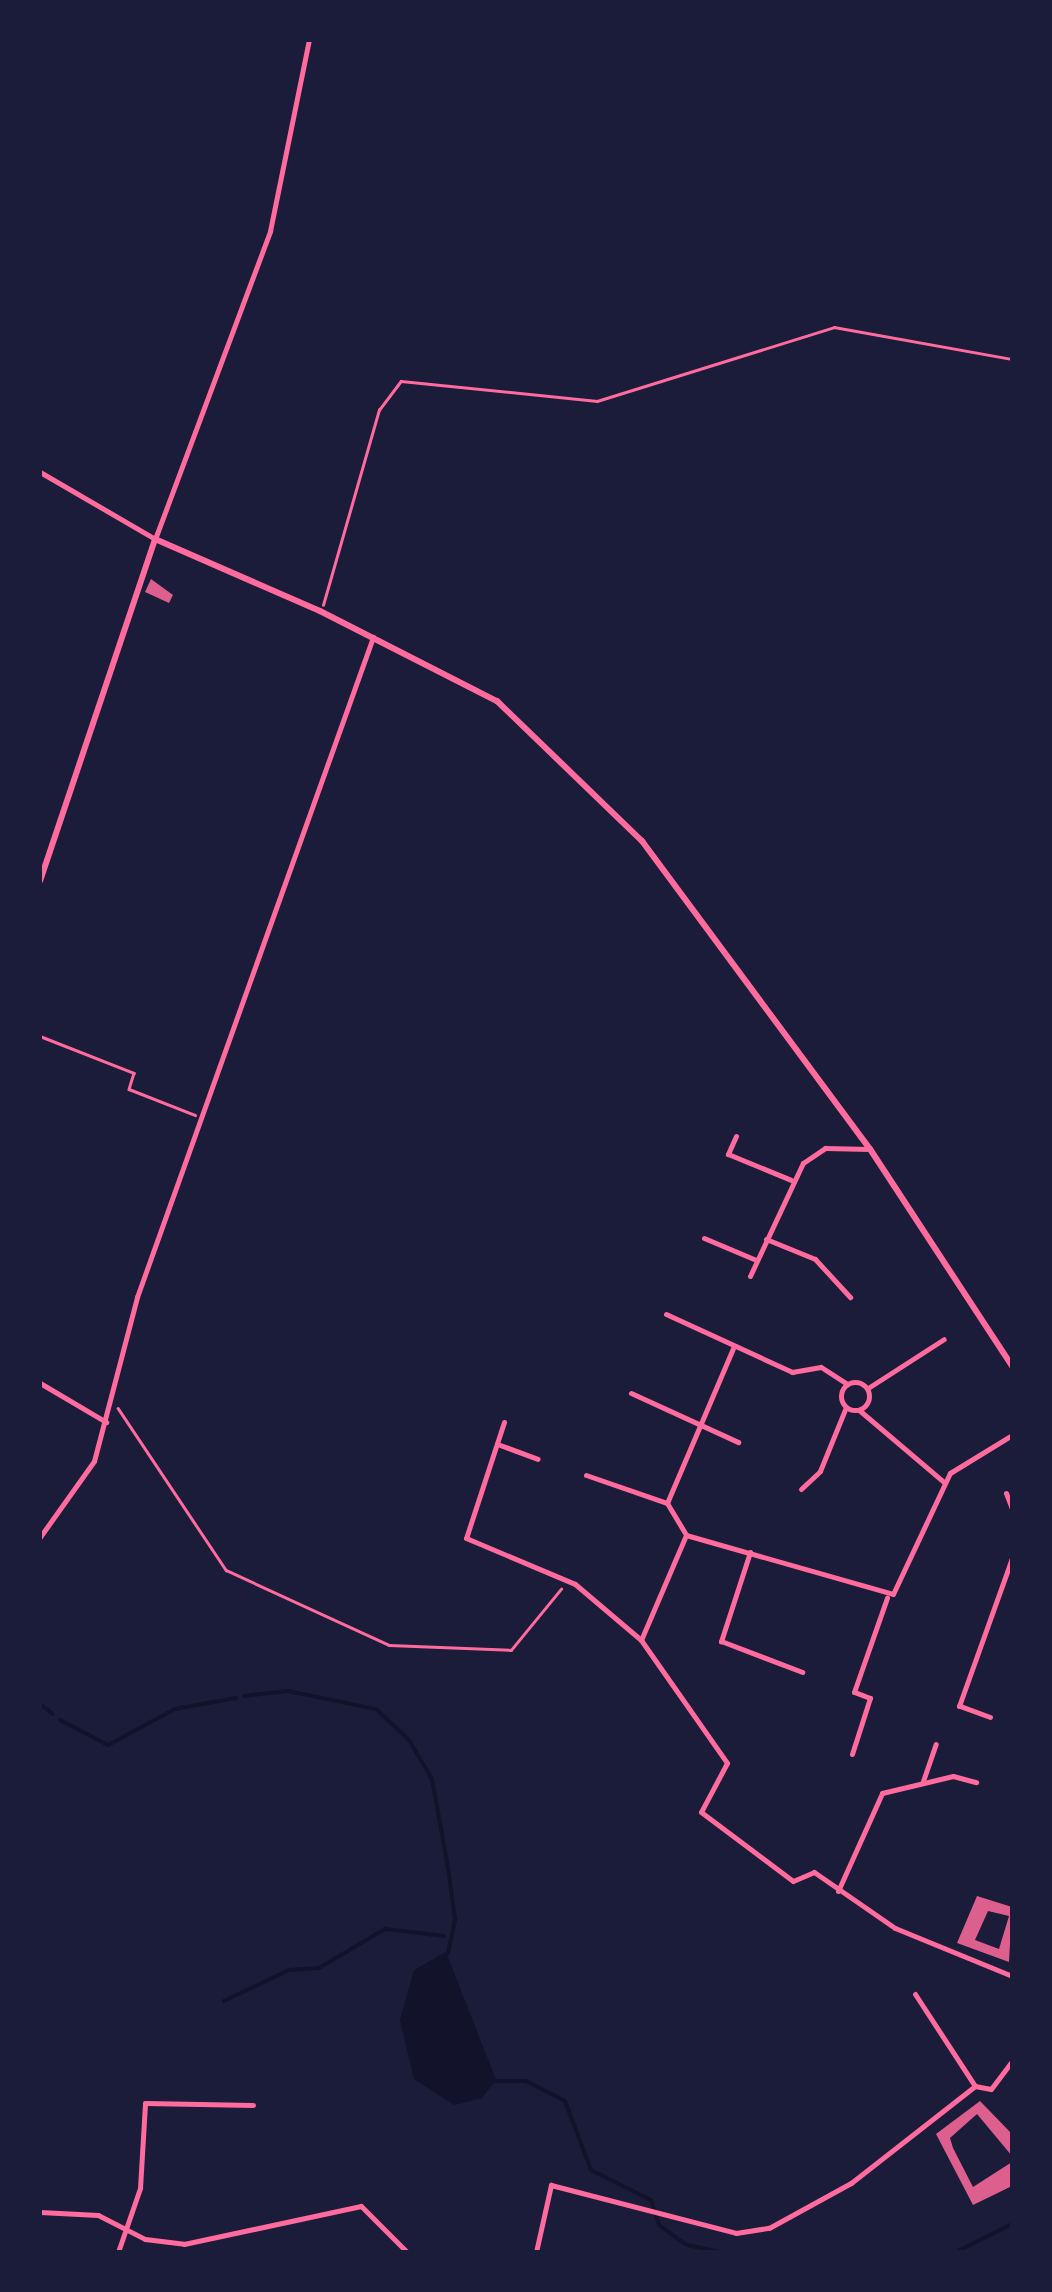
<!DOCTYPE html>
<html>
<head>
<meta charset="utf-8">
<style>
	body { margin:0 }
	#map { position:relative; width:1052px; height:2292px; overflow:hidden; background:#1b1b3a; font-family:"Public Sans",sans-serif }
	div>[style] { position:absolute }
	.water>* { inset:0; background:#12122b }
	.stream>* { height:4px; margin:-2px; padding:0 2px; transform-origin:2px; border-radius:2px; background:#12122b }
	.building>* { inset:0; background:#dd5f8e }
	.path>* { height:2.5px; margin:-1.25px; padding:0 1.25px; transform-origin:1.25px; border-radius:1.25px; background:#ff6b9d }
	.minor>* { height:5px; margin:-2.5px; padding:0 2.5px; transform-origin:2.5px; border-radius:2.5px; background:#ff6b9d }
	.minor>.ring { margin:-2.5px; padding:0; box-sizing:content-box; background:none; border:5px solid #ff6b9d; border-radius:50% }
	.tertiary>* { height:6px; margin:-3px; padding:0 3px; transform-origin:3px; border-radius:3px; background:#ff6b9d }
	span { translate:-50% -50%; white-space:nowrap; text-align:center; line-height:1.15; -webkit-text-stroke:9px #1b1b3a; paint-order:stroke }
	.frame { position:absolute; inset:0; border:42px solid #1b1b3a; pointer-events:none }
</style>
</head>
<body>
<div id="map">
	<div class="water">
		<i style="clip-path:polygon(446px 1952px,496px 2080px,482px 2098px,454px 2105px,414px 2079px,400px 2020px,414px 1970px)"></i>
	</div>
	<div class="stream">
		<i style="left:244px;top:1696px;width:44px;rotate:-6.5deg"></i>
		<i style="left:288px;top:1691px;width:90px;rotate:11.6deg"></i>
		<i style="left:376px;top:1709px;width:45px;rotate:43.2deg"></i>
		<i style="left:409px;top:1740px;width:45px;rotate:59.5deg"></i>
		<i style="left:432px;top:1779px;width:90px;rotate:79.8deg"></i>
		<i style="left:448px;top:1868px;width:52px;rotate:82.3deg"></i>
		<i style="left:455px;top:1920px;width:34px;rotate:102deg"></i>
		<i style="left:40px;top:1704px;width:16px;rotate:38deg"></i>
		<i style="left:60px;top:1720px;width:54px;rotate:27.5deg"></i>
		<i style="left:108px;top:1745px;width:76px;rotate:-28.2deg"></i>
		<i style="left:175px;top:1709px;width:62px;rotate:-10.2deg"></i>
		<i style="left:224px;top:2001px;width:72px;rotate:-25.5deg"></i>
		<i style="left:289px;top:1970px;width:30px;rotate:-4deg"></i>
		<i style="left:319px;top:1968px;width:77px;rotate:-30.6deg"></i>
		<i style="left:385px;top:1929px;width:60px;rotate:6.7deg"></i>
		<i style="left:493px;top:2081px;width:33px"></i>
		<i style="left:526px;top:2081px;width:44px;rotate:27.1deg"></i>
		<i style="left:565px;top:2101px;width:74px;rotate:69.4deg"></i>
		<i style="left:591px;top:2170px;width:67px;rotate:26.6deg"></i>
		<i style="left:651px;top:2200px;width:26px;rotate:72deg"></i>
		<i style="left:659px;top:2225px;width:34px;rotate:36deg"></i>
		<i style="left:687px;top:2245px;width:34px;rotate:12deg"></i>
		<i style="left:813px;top:2252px;width:27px"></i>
		<i style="left:956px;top:2252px;width:63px;rotate:-26.6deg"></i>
	</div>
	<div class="building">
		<i style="clip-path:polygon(151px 579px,173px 595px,169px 603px,145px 592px)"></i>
		<i style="clip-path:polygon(evenodd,977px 1896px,1012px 1907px,1009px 1962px,957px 1943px,977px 1896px,988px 1911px,1009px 1916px,999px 1949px,975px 1940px,988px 1911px)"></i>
		<i style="clip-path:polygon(980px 2101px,1012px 2134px,1012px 2156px,977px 2114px,950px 2138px,953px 2148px,973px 2187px,1012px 2162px,1012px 2186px,973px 2205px,936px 2134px)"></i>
	</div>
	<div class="path">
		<i style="left:323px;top:605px;width:203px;rotate:-74deg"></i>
		<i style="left:379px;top:410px;width:36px;rotate:-53deg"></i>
		<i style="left:401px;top:381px;width:197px;rotate:5.8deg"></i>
		<i style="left:597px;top:401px;width:248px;rotate:-17.3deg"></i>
		<i style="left:834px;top:327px;width:181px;rotate:10.2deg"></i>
		<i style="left:40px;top:1036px;width:101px;rotate:21.5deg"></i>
		<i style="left:134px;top:1073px;width:17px;rotate:107deg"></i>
		<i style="left:129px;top:1089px;width:71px;rotate:21.5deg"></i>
		<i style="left:118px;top:1408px;width:195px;rotate:56.3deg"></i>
		<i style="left:226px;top:1570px;width:179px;rotate:24.7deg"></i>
		<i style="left:389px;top:1645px;width:122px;rotate:2.3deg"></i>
		<i style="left:511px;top:1650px;width:79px;rotate:-50.7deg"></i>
	</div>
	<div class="minor">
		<i style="left:40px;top:472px;width:133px;rotate:30.2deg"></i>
		<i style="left:155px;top:539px;width:329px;rotate:-69.5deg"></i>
		<i style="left:270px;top:231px;width:195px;rotate:-78.5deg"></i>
		<i style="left:736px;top:1136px;width:20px;rotate:114deg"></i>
		<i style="left:728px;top:1154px;width:68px;rotate:22.4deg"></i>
		<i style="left:704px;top:1238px;width:56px;rotate:22.9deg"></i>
		<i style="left:766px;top:1239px;width:53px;rotate:22.2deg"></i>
		<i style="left:815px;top:1259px;width:52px;rotate:47.4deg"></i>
		<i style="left:750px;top:1276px;width:125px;rotate:-64.9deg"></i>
		<i style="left:803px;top:1163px;width:27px;rotate:-34deg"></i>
		<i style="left:825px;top:1148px;width:45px;rotate:1.3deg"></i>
		<i style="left:666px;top:1314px;width:139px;rotate:24.7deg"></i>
		<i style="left:792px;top:1372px;width:29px;rotate:-10deg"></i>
		<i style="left:821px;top:1367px;width:31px;rotate:33deg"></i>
		<i class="ring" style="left:841px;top:1382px;width:23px;height:23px"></i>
		<i style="left:40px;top:1383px;width:77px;rotate:30.6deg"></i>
		<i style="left:868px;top:1388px;width:90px;rotate:-32.8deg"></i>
		<i style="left:631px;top:1393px;width:118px;rotate:24.6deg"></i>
		<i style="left:859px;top:1410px;width:111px;rotate:40.3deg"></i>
		<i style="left:504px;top:1422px;width:122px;rotate:108.1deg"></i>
		<i style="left:466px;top:1538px;width:118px;rotate:22.9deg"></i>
		<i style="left:575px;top:1584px;width:87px;rotate:40.3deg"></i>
		<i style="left:641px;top:1640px;width:150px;rotate:55deg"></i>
		<i style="left:727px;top:1763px;width:55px;rotate:118deg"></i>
		<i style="left:701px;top:1812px;width:115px;rotate:36.9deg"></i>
		<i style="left:793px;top:1881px;width:23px;rotate:-23deg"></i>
		<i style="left:814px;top:1872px;width:98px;rotate:34.7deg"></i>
		<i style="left:895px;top:1928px;width:126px;rotate:22.3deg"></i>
		<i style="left:500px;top:1445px;width:40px;rotate:20.2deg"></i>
		<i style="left:586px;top:1475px;width:86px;rotate:19.1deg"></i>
		<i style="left:667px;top:1503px;width:37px;rotate:59deg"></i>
		<i style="left:801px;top:1489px;width:26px;rotate:-43deg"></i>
		<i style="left:820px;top:1471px;width:69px;rotate:-67.9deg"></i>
		<i style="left:1006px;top:1493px;width:17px;rotate:69deg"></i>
		<i style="left:667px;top:1503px;width:171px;rotate:-66.9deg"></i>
		<i style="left:40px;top:1537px;width:93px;rotate:-54.6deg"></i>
		<i style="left:94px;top:1461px;width:170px;rotate:-75.3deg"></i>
		<i style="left:137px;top:1297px;width:701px;rotate:-70.32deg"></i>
		<i style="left:750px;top:1552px;width:94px;rotate:108deg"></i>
		<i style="left:721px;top:1641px;width:87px;rotate:20.9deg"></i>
		<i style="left:641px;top:1640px;width:114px;rotate:-66.8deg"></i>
		<i style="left:686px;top:1535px;width:215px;rotate:15.9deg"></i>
		<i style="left:893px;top:1594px;width:134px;rotate:-64.8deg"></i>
		<i style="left:950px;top:1473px;width:73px;rotate:-31.5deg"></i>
		<i style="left:990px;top:1717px;width:33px;rotate:-160deg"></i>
		<i style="left:959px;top:1706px;width:157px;rotate:-70.3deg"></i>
		<i style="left:852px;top:1754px;width:59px;rotate:-72.2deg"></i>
		<i style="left:870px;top:1698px;width:17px;rotate:-159deg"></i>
		<i style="left:854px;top:1692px;width:100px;rotate:-70.7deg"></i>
		<i style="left:923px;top:1781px;width:39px;rotate:-71deg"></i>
		<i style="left:838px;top:1891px;width:107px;rotate:-65.8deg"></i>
		<i style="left:882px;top:1793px;width:73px;rotate:-13.5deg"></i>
		<i style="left:953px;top:1776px;width:24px;rotate:15deg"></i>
		<i style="left:915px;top:1994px;width:110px;rotate:56.9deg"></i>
		<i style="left:975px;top:2086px;width:16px;rotate:11deg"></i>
		<i style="left:991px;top:2089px;width:35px;rotate:-53deg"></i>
		<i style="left:40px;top:2212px;width:58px;rotate:3deg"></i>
		<i style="left:98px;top:2215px;width:53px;rotate:27.1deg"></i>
		<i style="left:145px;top:2239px;width:39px;rotate:7deg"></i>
		<i style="left:184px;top:2244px;width:181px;rotate:-12.1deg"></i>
		<i style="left:361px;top:2206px;width:65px;rotate:45deg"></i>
		<i style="left:118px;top:2252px;width:68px;rotate:-71deg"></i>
		<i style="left:140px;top:2188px;width:85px;rotate:-86.6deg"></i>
		<i style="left:145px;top:2103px;width:108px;rotate:1.1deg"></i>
		<i style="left:536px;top:2252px;width:69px;rotate:-77.4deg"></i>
		<i style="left:551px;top:2185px;width:191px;rotate:14.5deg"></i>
		<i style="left:736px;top:2233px;width:33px;rotate:-9deg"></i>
		<i style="left:769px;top:2228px;width:94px;rotate:-28.8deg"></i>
		<i style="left:851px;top:2183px;width:157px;rotate:-38deg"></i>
	</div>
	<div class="tertiary">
		<i style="left:40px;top:881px;width:361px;rotate:-71.4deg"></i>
		<i style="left:155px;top:539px;width:180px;rotate:23.6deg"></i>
		<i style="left:320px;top:611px;width:199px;rotate:27deg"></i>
		<i style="left:497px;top:701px;width:202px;rotate:44deg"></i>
		<i style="left:642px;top:841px;width:383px;rotate:53.5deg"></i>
		<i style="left:870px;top:1149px;width:259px;rotate:56.8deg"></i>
	</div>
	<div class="frame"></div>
</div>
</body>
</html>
